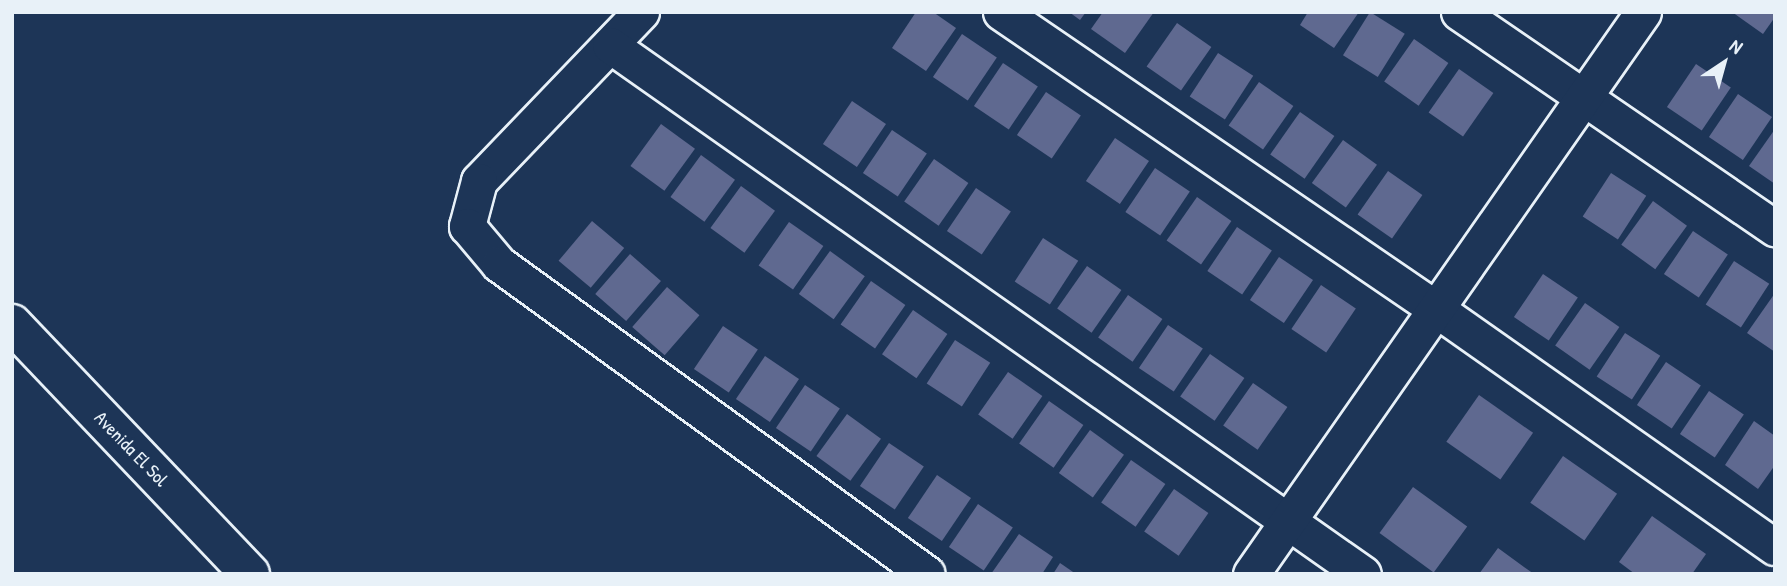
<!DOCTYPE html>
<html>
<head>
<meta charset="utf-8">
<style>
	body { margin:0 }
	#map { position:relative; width:1787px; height:586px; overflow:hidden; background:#1d3557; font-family:"Patrick Hand",sans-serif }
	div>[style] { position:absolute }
	.building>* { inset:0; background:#5f6990; transform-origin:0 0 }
	.roads { filter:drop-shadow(2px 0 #e8f1f8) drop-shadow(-2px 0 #e8f1f8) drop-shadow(0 2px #e8f1f8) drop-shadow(0 -2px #e8f1f8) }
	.street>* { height:35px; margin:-17.5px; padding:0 17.5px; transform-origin:17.5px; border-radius:17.5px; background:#1d3557 }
	.secondary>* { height:38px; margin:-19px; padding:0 19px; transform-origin:19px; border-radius:19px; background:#1d3557 }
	span { translate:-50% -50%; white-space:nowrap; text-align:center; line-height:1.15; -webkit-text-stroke:5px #1d3557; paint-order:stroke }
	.street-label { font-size:19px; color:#e8f1f8 }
	.frame { position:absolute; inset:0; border:14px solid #e8f1f8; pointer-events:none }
	.north { position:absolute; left:1689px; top:28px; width:70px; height:70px; -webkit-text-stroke:5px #1d3557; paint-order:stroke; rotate:36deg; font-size:19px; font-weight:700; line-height:28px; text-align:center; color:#e8f1f8 }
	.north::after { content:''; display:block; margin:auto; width:24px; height:32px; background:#e8f1f8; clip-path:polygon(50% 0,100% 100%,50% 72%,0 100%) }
</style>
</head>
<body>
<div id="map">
	<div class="building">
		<i style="clip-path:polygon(916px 12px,933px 12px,956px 28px,926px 71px,892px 48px)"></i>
		<i style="clip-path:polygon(1069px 12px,1086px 12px,1080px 20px)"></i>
		<i style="clip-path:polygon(1103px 12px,1154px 12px,1125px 53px,1091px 29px)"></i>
		<i style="clip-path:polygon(1308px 12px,1359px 12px,1334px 48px,1300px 25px)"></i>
		<i style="left:1370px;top:12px;width:41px;height:51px;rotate:32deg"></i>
		<i style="clip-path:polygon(1732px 12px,1775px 12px,1775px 17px,1763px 34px)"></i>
		<i style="left:1177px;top:23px;width:42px;height:53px;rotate:35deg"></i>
		<i style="left:962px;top:34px;width:42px;height:52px;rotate:34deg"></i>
		<i style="left:1414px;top:39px;width:42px;height:52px;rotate:35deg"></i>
		<i style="left:1218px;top:53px;width:42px;height:52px;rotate:33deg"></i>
		<i style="left:1003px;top:63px;width:42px;height:52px;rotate:34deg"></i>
		<i style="left:1696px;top:64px;width:42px;height:52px;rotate:34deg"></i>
		<i style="left:1459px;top:69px;width:42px;height:53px;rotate:35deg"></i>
		<i style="left:1259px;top:82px;width:42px;height:53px;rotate:35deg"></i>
		<i style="left:1046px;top:92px;width:42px;height:52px;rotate:34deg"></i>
		<i style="left:1738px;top:94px;width:41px;height:52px;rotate:34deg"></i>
		<i style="left:852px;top:101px;width:41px;height:52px;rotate:34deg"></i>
		<i style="left:1300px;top:112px;width:42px;height:52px;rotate:35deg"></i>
		<i style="left:661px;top:124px;width:42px;height:52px;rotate:36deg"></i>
		<i style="clip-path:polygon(1775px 129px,1775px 184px,1749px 166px)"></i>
		<i style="left:892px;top:130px;width:42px;height:52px;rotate:34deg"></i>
		<i style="left:1115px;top:138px;width:41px;height:52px;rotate:34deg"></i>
		<i style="left:1343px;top:140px;width:42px;height:53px;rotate:36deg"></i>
		<i style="left:701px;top:155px;width:42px;height:52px;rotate:36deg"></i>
		<i style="left:934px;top:159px;width:42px;height:52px;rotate:35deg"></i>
		<i style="left:1155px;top:168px;width:42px;height:53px;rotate:34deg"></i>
		<i style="left:1388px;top:171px;width:42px;height:53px;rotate:35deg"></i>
		<i style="left:1611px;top:173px;width:42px;height:52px;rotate:33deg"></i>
		<i style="left:741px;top:186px;width:42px;height:52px;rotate:36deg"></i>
		<i style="left:976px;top:188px;width:42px;height:52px;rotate:34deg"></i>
		<i style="left:1197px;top:197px;width:42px;height:53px;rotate:35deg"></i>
		<i style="left:1653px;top:201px;width:42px;height:54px;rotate:36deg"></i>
		<i style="left:592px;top:221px;width:42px;height:52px;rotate:40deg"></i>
		<i style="left:789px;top:222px;width:42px;height:53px;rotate:35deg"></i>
		<i style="left:1237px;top:227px;width:42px;height:53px;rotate:34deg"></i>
		<i style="left:1693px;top:231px;width:42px;height:52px;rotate:34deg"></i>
		<i style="left:1043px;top:238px;width:42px;height:52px;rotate:33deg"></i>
		<i style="left:830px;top:251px;width:43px;height:53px;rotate:36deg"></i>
		<i style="left:630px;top:254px;width:41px;height:53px;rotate:41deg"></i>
		<i style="left:1279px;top:257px;width:41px;height:52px;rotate:34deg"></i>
		<i style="left:1734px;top:261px;width:42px;height:52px;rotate:33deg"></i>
		<i style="left:1087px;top:266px;width:42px;height:52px;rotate:35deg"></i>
		<i style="left:1543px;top:274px;width:42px;height:52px;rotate:34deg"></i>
		<i style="left:871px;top:281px;width:42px;height:53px;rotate:35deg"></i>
		<i style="left:1321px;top:285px;width:42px;height:53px;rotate:34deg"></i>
		<i style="left:667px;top:287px;width:43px;height:53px;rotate:41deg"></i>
		<i style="clip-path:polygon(1775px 293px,1775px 352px,1747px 333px)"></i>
		<i style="left:1128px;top:295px;width:42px;height:52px;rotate:35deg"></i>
		<i style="left:1585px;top:303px;width:42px;height:52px;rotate:35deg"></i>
		<i style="left:913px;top:310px;width:42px;height:54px;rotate:35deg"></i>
		<i style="left:1168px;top:325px;width:42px;height:52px;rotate:34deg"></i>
		<i style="left:723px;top:326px;width:42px;height:52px;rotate:34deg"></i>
		<i style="left:1625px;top:333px;width:42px;height:52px;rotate:33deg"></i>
		<i style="left:955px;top:340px;width:42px;height:52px;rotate:33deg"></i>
		<i style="left:1210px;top:354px;width:42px;height:52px;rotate:35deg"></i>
		<i style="left:765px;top:356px;width:41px;height:52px;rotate:34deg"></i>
		<i style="left:1666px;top:362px;width:42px;height:52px;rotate:34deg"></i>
		<i style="left:1008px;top:372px;width:42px;height:52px;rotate:35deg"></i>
		<i style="left:1253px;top:383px;width:42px;height:52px;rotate:35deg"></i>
		<i style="left:805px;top:385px;width:42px;height:52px;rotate:34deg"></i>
		<i style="left:1709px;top:391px;width:42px;height:52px;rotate:34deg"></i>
		<i style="left:1479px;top:395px;width:66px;height:57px;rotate:35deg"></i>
		<i style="left:1049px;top:401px;width:42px;height:52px;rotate:35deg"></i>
		<i style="left:847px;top:414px;width:42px;height:52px;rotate:36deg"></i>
		<i style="clip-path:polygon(1754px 421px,1775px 436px,1775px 465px,1758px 489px,1725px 465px)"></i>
		<i style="left:1090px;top:430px;width:42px;height:53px;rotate:36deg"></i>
		<i style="left:889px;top:443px;width:42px;height:52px;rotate:34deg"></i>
		<i style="left:1563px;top:456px;width:66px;height:57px;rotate:35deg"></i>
		<i style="left:1131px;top:460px;width:42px;height:52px;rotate:35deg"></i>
		<i style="left:937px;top:475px;width:41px;height:52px;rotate:34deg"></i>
		<i style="left:1413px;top:487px;width:67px;height:57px;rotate:36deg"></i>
		<i style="left:1174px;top:489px;width:42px;height:52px;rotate:35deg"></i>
		<i style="left:978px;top:504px;width:42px;height:52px;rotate:34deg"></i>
		<i style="clip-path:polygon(1652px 516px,1706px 554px,1692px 574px,1635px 574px,1619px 562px)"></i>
		<i style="clip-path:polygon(1019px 534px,1053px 557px,1042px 574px,991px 574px)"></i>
		<i style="clip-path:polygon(1498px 548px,1524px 567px,1534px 574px,1479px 574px)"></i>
		<i style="clip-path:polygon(1060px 563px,1076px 574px,1053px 574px)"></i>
	</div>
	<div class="roads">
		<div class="street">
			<i style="left:641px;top:12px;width:234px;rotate:133.8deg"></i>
			<i style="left:479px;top:181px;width:47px;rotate:104.9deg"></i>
			<i style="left:467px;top:226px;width:50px;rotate:49.9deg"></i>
			<i style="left:499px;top:264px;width:528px;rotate:35.92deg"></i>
			<i style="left:1001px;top:12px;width:527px;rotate:34.32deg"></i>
			<i style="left:1436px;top:309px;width:414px;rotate:35.1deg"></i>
			<i style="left:1459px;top:12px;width:383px;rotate:34.4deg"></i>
			<i style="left:610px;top:45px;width:920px;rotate:35.09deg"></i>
			<i style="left:1251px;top:574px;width:685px;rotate:-55.1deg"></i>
		</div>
		<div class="secondary">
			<i style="left:12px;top:324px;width:345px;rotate:46.4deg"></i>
		</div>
	</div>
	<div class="street-label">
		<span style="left:131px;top:449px;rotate:46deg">Avenida El Sol</span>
	</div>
	<div class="frame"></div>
	<div class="north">N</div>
</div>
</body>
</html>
